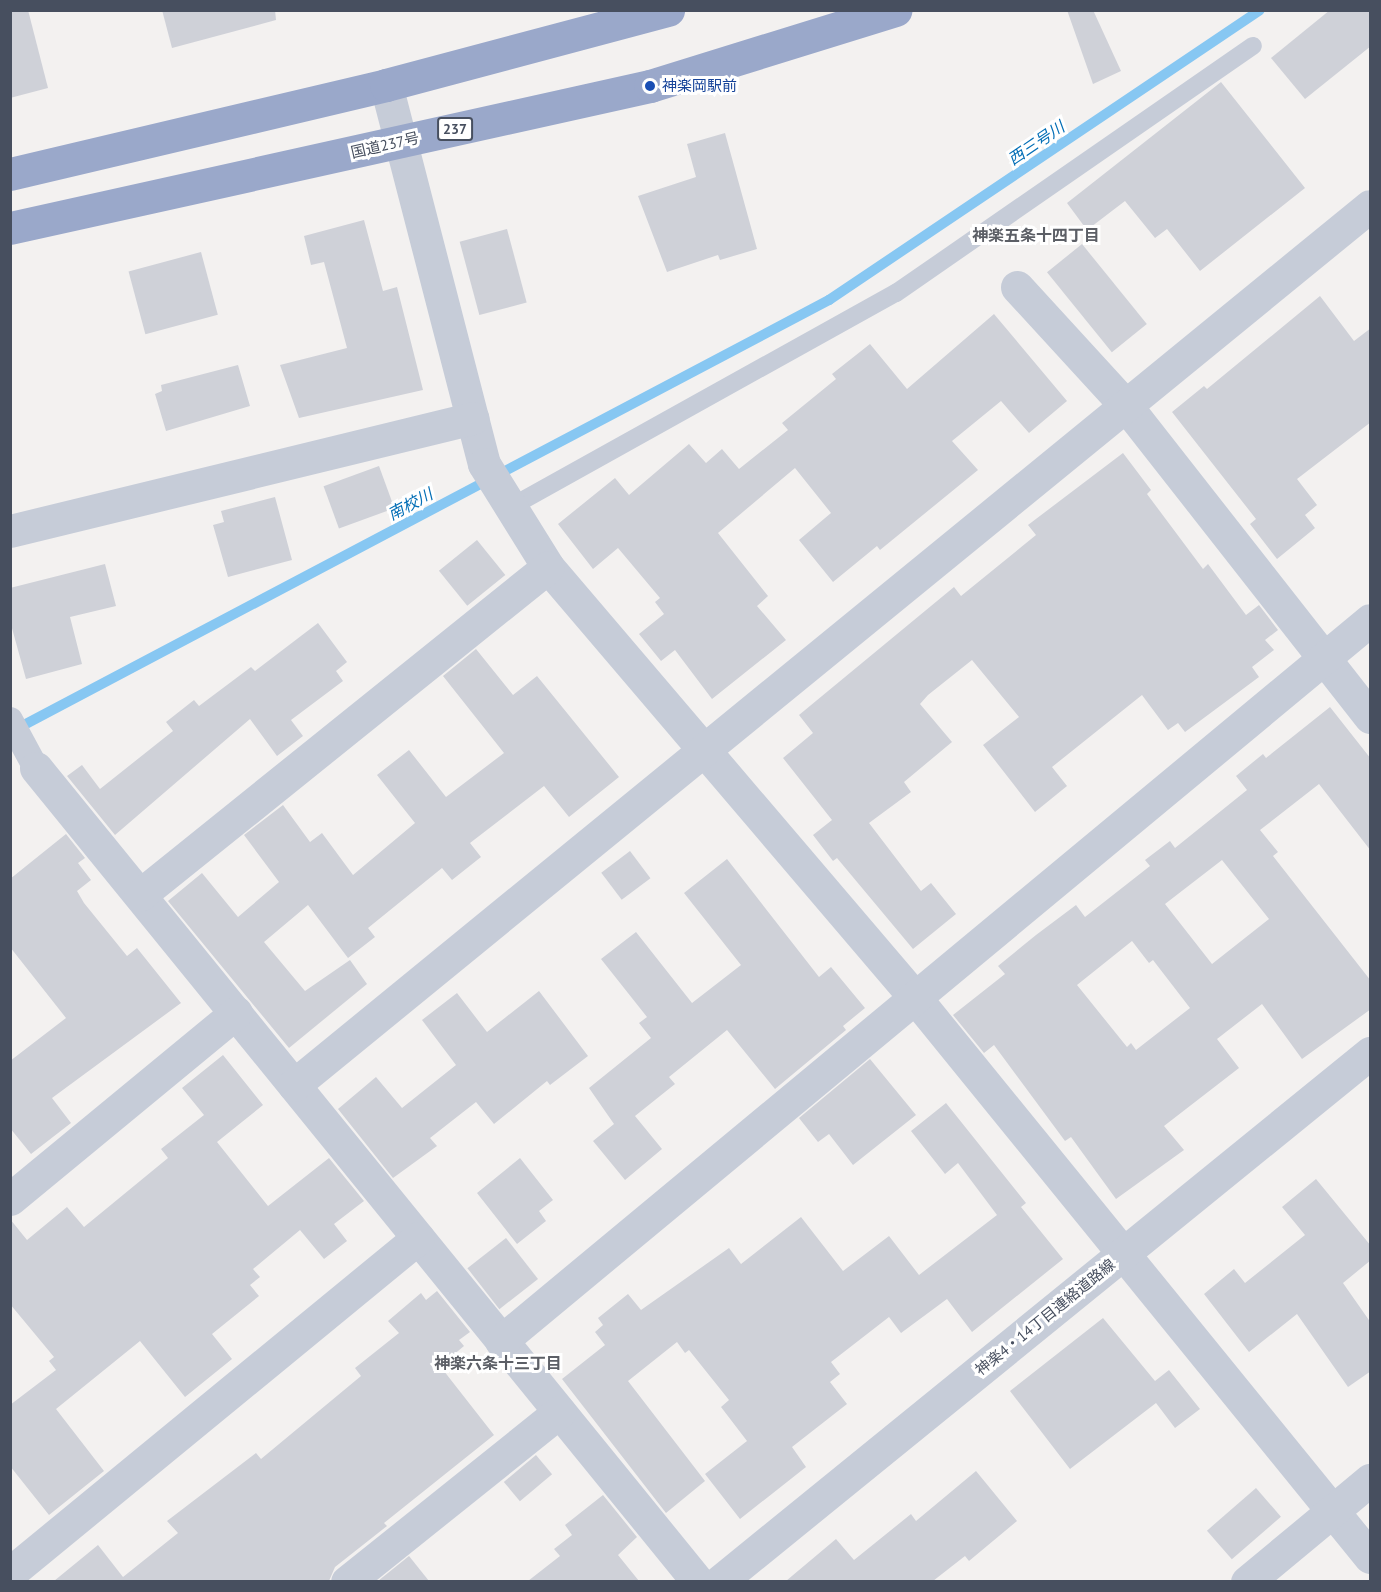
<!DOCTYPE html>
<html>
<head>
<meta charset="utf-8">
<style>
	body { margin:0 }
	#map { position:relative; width:1381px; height:1592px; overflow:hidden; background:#f3f1f0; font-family:"PT Sans","Noto Sans JP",sans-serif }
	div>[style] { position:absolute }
	.stream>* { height:10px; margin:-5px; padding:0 5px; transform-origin:5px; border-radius:5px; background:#87c7f2 }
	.building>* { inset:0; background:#cfd1d8; transform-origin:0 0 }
	.service>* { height:18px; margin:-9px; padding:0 9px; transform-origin:9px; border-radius:9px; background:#c6ccd8 }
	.pedestrian>* { height:26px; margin:-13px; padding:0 13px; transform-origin:13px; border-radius:13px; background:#c6ccd8 }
	.minor>* { height:33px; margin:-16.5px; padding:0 16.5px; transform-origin:16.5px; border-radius:16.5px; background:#c6ccd8 }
	.trunk>* { height:33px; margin:-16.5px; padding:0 16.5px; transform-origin:16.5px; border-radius:16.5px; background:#9aa8ca }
	.dots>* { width:16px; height:16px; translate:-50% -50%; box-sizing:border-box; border:3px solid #fff; border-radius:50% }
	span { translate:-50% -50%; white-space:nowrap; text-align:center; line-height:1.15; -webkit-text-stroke:6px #fff; paint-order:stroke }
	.shield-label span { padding:2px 4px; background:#fff; border:2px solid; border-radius:4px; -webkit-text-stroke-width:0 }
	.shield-label { font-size:14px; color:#474f5f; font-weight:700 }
	.transit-label { font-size:15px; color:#164399 }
	.left { translate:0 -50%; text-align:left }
	.street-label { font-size:15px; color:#474f5f }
	.water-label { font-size:16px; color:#036eb6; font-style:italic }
	.neighbourhood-label { font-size:16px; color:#5c5f66; font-weight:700 }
	.frame { position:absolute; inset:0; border:12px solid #474f5f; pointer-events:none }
</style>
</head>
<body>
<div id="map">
	<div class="stream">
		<i style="left:16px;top:734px;width:10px;rotate:-53deg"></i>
		<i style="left:22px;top:726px;width:913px;rotate:-27.83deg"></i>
		<i style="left:829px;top:300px;width:519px;rotate:-33.93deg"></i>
	</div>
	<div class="building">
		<i style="clip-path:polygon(10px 10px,28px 10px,48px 88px,10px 98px)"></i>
		<i style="clip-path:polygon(162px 10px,275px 10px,276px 20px,172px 48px)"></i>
		<i style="clip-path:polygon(1067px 10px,1093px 10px,1121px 71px,1093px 84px)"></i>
		<i style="clip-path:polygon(1330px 10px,1371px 10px,1371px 46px,1305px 99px,1271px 58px)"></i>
		<i style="clip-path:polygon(1221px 82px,1305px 188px,1200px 271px,1167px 229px,1155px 238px,1125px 201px,1087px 230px,1067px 203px)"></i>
		<i style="clip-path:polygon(725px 133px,757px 249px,720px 260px,718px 255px,667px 272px,638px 196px,696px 177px,687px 144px)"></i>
		<i style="clip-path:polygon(364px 220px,383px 291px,397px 287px,423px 390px,299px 418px,280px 365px,347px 348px,324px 262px,311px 265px,304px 236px)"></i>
		<i style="left:507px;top:229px;width:76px;height:49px;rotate:75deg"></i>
		<i style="left:1082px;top:244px;width:103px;height:45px;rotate:51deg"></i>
		<i style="left:201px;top:252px;width:65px;height:75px;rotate:75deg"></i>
		<i style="clip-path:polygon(1320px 296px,1354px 341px,1371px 328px,1371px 422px,1297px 479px,1317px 505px,1305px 515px,1315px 528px,1277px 559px,1250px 524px,1256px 519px,1172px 412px,1204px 386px,1207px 389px)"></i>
		<i style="clip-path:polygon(994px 314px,1067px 401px,1029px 433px,1001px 401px,952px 441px,978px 470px,880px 550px,877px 546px,833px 582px,799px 540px,831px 513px,795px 468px,718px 533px,768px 596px,757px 606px,786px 640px,712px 699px,675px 650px,661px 661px,639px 634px,664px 614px,655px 602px,660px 598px,618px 548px,593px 569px,558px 524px,615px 478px,629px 495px,689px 444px,706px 463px,722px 449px,739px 469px,788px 430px,782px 423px,836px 379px,832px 374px,870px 344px,907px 389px)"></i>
		<i style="clip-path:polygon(238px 365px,250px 406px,166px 431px,155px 394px,162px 391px,161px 385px)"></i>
		<i style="clip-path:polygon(1123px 453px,1151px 490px,1147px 494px,1203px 569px,1208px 564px,1246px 615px,1259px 605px,1278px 630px,1265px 640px,1274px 650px,1252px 667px,1259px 677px,1185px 732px,1178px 723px,1168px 730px,1142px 695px,1052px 767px,1067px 786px,1035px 812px,983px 745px,1019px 717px,972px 660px,928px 695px,920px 704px,952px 742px,904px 782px,911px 792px,869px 823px,921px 891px,931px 883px,956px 914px,913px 949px,837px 858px,833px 861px,813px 835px,832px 820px,783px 758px,813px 733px,799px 715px,954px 587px,961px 596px,1036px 535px,1028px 525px)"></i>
		<i style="left:379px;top:466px;width:45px;height:59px;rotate:70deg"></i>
		<i style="clip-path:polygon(275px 497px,292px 560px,228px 577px,213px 525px,224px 522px,221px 511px)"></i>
		<i style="left:477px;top:540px;width:45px;height:49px;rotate:51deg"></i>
		<i style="clip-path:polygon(105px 564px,116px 606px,70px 617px,82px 664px,26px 679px,10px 621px,10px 588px)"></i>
		<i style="clip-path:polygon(318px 623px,347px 662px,336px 671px,343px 681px,291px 720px,303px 736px,277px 756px,250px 719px,115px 835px,67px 776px,82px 765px,100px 789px,173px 731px,166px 722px,194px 700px,199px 706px,251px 667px,255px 671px)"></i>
		<i style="clip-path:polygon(476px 649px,513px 695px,537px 676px,619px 777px,569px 817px,544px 786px,470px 843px,481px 857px,452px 880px,442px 868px,368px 928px,375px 937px,348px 958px,308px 905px,264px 942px,305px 991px,350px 960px,367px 984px,289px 1048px,168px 901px,202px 873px,238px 917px,279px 882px,244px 835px,283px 805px,310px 842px,322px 833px,353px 875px,415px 823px,377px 775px,409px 750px,446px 797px,504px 753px,443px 676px)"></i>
		<i style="clip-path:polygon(evenodd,1330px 707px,1371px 759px,1371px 851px,1319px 784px,1260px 830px,1278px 852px,1273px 856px,1371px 981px,1371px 1009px,1302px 1059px,1262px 1004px,1217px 1039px,1239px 1068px,1164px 1126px,1184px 1150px,1116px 1199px,1071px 1137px,1065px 1141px,994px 1045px,984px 1053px,953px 1015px,1005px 974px,998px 966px,1036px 935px,1076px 905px,1085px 917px,1150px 866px,1145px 860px,1170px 841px,1175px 848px,1247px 790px,1236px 776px,1263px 754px,1266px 758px,1330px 707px,1222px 860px,1269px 919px,1212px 964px,1165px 904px,1222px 860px,1330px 707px,1132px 941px,1149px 963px,1153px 960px,1190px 1008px,1136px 1050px,1131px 1043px,1127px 1047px,1077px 985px,1132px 941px)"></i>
		<i style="clip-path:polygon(66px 834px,85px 858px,78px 863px,91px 880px,77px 891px,84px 903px,127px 956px,137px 948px,181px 1003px,52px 1098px,71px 1123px,31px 1154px,10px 1128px,10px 1061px,66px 1018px,10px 947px,10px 879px)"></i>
		<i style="left:630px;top:851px;width:34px;height:36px;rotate:53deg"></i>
		<i style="clip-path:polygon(727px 859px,819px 977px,831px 967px,865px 1008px,843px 1026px,846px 1030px,775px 1089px,727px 1030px,669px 1077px,675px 1084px,635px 1116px,662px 1149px,625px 1180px,593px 1141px,614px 1124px,589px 1088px,651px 1038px,639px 1023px,647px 1017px,601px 959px,636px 932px,692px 1003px,741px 965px,684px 893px)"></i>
		<i style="clip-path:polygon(539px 991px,588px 1056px,550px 1085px,547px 1081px,494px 1124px,476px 1102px,430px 1138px,437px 1146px,393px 1178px,338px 1109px,376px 1077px,402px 1108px,456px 1065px,422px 1020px,457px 993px,487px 1032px)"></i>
		<i style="clip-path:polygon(223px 1055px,263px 1105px,217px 1142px,268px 1206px,329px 1158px,364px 1201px,334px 1224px,347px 1241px,324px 1259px,300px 1230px,253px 1269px,260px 1277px,250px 1285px,259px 1296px,212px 1334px,232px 1359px,185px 1397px,140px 1341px,56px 1409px,104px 1471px,49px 1515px,10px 1466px,10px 1405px,56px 1370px,49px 1361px,54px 1357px,10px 1304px,10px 1219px,27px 1240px,67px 1207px,84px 1227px,168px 1158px,161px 1149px,204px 1115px,182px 1088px)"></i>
		<i style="clip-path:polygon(870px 1059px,916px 1115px,853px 1165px,829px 1134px,818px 1142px,799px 1118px)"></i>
		<i style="clip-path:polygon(946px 1103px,1026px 1203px,1021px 1207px,1063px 1259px,972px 1332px,947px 1299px,901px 1333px,889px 1317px,831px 1362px,840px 1374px,830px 1382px,847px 1404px,792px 1447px,806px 1467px,740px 1519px,705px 1474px,747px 1441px,721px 1407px,729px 1400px,689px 1350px,685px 1353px,677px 1342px,628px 1381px,705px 1481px,666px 1513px,562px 1379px,605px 1345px,595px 1332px,603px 1325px,598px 1318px,628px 1294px,641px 1310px,729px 1248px,741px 1264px,801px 1217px,843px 1271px,889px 1236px,919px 1275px,997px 1215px,958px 1163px,945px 1174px,911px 1131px)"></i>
		<i style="clip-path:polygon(520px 1158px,553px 1200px,539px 1211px,546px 1221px,517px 1244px,477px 1193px)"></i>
		<i style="clip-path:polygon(1316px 1179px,1371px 1246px,1371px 1260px,1343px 1283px,1371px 1323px,1371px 1371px,1348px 1387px,1297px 1314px,1249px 1352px,1204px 1294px,1234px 1269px,1245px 1283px,1305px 1235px,1282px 1207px)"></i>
		<i style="left:506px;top:1238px;width:52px;height:49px;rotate:52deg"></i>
		<i style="clip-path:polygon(437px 1291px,470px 1332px,459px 1340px,464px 1346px,440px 1366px,494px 1435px,384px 1523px,387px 1526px,335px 1567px,329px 1581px,54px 1581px,98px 1545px,123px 1577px,178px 1533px,167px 1521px,256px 1453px,261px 1459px,361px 1376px,355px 1368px,399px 1333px,388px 1321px,421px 1293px,426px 1300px)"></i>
		<i style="clip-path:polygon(1103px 1318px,1155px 1381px,1169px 1370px,1200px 1409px,1175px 1428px,1156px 1403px,1070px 1469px,1010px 1391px)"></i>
		<i style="left:536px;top:1455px;width:25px;height:42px;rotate:50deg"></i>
		<i style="clip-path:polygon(976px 1471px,1017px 1521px,969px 1561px,965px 1556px,933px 1581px,786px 1581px,836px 1539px,854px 1560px,911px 1514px,916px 1521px)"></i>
		<i style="left:1256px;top:1488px;width:38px;height:65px;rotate:49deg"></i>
		<i style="clip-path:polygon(603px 1495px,637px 1537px,618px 1555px,639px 1581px,528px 1581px,560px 1556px,554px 1549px,572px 1535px,565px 1525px)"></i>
		<i style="clip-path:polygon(409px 1556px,429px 1581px,378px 1581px)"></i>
	</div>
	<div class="service">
		<i style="left:509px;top:508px;width:443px;rotate:-29.1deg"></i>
		<i style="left:896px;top:293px;width:434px;rotate:-34.7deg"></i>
	</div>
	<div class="pedestrian">
		<i style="left:10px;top:720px;width:55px;rotate:61.6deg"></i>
	</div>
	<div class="minor">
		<i style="left:386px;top:85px;width:391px;rotate:75.5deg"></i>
		<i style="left:484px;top:464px;width:121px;rotate:58.1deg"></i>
		<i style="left:548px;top:567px;width:569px;rotate:49.56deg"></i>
		<i style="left:917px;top:1000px;width:718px;rotate:50.88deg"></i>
		<i style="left:1017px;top:287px;width:163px;rotate:47.5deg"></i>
		<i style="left:1127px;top:407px;width:394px;rotate:51.9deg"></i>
		<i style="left:10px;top:531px;width:476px;rotate:-13.7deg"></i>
		<i style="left:36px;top:768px;width:1049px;rotate:50.88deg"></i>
		<i style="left:140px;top:895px;width:523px;rotate:-38.8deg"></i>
		<i style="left:294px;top:1085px;width:1389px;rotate:-39.25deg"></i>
		<i style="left:10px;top:1199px;width:293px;rotate:-39.5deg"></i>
		<i style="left:501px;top:1341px;width:1129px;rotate:-39.68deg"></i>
		<i style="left:10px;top:1573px;width:528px;rotate:-39.39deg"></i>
		<i style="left:347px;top:1582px;width:272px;rotate:-38.7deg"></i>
		<i style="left:719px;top:1582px;width:839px;rotate:-39.1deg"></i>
		<i style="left:1247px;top:1582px;width:160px;rotate:-39.7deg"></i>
	</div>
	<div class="trunk">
		<i style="left:10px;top:174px;width:386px;rotate:-13.3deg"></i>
		<i style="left:386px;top:85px;width:292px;rotate:-14.9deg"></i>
		<i style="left:10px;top:228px;width:656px;rotate:-12.51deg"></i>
		<i style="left:650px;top:86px;width:257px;rotate:-17.2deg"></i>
	</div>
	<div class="dots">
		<i style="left:650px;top:86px;background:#1a4fb4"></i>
	</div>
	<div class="shield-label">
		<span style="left:455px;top:129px">237</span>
	</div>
	<div class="transit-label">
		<span class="left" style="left:662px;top:86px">神楽岡駅前</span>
	</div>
	<div class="street-label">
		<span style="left:385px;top:145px;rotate:-13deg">国道237号</span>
		<span style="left:1045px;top:1317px;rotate:-39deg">神楽4・14丁目連絡道路線</span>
	</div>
	<div class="water-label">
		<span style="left:1036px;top:143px;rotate:-34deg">西三号川</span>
		<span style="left:410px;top:504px;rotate:-28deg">南校川</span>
	</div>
	<div class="neighbourhood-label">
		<span style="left:1036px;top:235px">神楽五条十四丁目</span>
		<span style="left:498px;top:1363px">神楽六条十三丁目</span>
	</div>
	<div class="frame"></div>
</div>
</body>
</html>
